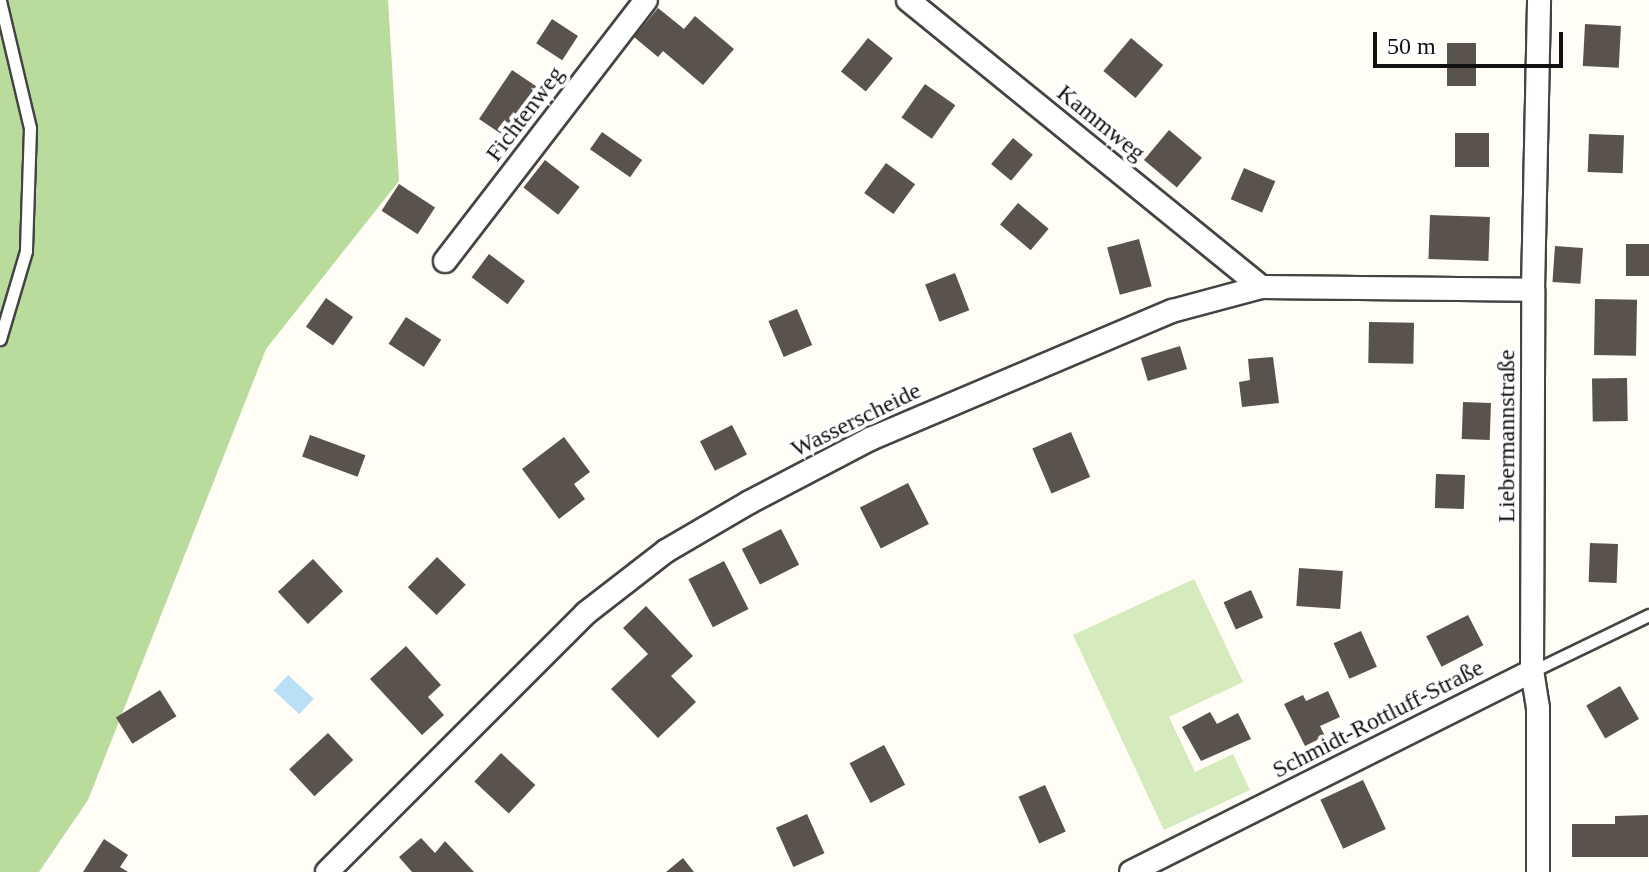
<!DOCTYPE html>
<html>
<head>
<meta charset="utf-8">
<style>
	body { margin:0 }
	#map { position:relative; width:1649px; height:872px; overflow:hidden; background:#fffdf5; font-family:"Times New Roman",serif }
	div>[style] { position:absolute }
	.green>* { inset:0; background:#d5ebbd }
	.forest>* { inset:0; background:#b9dc9c }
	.water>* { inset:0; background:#b9e0f7; transform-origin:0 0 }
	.building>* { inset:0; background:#5a524d; transform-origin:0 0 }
	.roads { filter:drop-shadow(2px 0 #444) drop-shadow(-2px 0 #444) drop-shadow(0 2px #444) drop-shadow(0 -2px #444) }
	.lane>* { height:11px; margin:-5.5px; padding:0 5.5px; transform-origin:5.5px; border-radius:5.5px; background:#fff }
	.street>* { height:22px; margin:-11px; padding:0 11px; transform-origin:11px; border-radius:11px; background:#fff }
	span { translate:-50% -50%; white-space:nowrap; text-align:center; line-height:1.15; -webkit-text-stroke:8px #fff; paint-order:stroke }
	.street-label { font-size:24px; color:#111 }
	.scale { position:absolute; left:1373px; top:32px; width:190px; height:36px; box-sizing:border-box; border:4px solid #111; border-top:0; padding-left:10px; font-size:24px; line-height:28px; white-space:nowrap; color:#111; -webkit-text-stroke:6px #fff; paint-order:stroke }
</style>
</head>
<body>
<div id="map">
	<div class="green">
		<i style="clip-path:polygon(1194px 579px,1243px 682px,1169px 717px,1195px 772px,1233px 754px,1250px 790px,1164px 830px,1073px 635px)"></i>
	</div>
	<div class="forest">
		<i style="clip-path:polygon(0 0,388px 0,399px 181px,266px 349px,88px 800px,39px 872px,0 872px)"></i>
	</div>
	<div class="water">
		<i style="left:288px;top:675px;width:35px;height:21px;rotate:43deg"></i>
	</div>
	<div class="building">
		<i style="clip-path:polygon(658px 8px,684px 29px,695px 16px,734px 49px,703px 85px,663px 51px,658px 57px,634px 37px)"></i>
		<i style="left:552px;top:19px;width:31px;height:29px;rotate:33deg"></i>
		<i style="left:1585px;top:24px;width:36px;height:42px;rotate:3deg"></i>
		<i style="left:868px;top:38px;width:32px;height:43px;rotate:39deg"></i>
		<i style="left:1131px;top:38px;width:42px;height:43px;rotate:40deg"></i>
		<i style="left:1447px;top:43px;width:29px;height:43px"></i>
		<i style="left:512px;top:70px;width:34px;height:59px;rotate:34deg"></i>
		<i style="left:925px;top:84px;width:37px;height:41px;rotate:35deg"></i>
		<i style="left:1169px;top:130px;width:43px;height:39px;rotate:40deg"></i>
		<i style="left:602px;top:132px;width:49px;height:21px;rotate:35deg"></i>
		<i style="left:1455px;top:133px;width:34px;height:34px"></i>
		<i style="left:1589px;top:134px;width:35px;height:38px;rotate:2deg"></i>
		<i style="left:1013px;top:138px;width:26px;height:34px;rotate:40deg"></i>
		<i style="left:545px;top:160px;width:44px;height:35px;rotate:38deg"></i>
		<i style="left:886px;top:163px;width:36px;height:37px;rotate:36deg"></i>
		<i style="left:1244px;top:168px;width:34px;height:34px;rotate:23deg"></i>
		<i style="left:399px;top:184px;width:43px;height:32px;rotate:33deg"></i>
		<i style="left:1018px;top:203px;width:40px;height:28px;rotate:40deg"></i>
		<i style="left:1430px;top:215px;width:60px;height:44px;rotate:2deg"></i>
		<i style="left:1139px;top:239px;width:49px;height:33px;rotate:75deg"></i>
		<i style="left:1626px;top:244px;width:23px;height:32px"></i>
		<i style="left:1555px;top:246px;width:28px;height:36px;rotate:4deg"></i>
		<i style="left:489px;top:254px;width:45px;height:29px;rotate:37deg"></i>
		<i style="left:955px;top:273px;width:40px;height:32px;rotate:69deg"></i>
		<i style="left:326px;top:298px;width:33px;height:35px;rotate:35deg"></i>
		<i style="left:1595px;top:299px;width:42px;height:56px;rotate:1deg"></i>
		<i style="left:797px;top:309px;width:39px;height:31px;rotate:67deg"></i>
		<i style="left:406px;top:317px;width:42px;height:32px;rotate:33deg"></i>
		<i style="left:1369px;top:322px;width:45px;height:41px;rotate:1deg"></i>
		<i style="left:1180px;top:346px;width:24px;height:41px;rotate:73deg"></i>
		<i style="clip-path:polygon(1273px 357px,1279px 403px,1242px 407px,1239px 382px,1250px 380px,1248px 359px)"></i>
		<i style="left:1627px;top:378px;width:43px;height:35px;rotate:89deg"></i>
		<i style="left:1463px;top:402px;width:28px;height:37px;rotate:2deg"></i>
		<i style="left:732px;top:425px;width:33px;height:36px;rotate:63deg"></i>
		<i style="left:1071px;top:432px;width:49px;height:42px;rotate:67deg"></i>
		<i style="left:310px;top:435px;width:59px;height:23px;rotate:20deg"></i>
		<i style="clip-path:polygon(564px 437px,590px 472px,574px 484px,585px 499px,559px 519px,522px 469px)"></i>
		<i style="left:1436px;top:474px;width:29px;height:34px;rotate:2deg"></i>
		<i style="left:908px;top:483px;width:46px;height:54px;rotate:63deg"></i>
		<i style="left:781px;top:529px;width:40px;height:44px;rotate:63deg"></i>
		<i style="left:1590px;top:543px;width:28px;height:39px;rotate:2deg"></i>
		<i style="left:437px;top:557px;width:40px;height:42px;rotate:44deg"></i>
		<i style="left:313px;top:559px;width:44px;height:48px;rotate:47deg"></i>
		<i style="left:724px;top:561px;width:54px;height:40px;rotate:63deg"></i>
		<i style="left:1299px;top:568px;width:44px;height:38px;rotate:4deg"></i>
		<i style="left:1251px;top:590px;width:30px;height:30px;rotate:66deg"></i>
		<i style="clip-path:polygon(646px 606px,693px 656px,671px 676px,696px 702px,658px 738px,611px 689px,648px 654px,623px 628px)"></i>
		<i style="left:1468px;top:615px;width:34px;height:47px;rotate:63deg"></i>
		<i style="left:1361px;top:631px;width:39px;height:30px;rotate:66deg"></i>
		<i style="clip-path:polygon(406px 646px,441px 685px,428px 697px,444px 715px,422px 735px,370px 679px)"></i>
		<i style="left:1620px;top:686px;width:38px;height:39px;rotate:60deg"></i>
		<i style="left:160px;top:690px;width:31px;height:52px;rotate:58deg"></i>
		<i style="clip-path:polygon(1328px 691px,1340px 717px,1320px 726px,1325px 736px,1305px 746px,1284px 704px,1303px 695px,1306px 701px)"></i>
		<i style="clip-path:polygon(1210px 712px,1217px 724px,1238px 713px,1251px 739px,1201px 761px,1182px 727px)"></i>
		<i style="left:328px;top:733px;width:37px;height:53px;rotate:47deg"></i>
		<i style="left:884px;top:745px;width:45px;height:39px;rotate:62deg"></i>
		<i style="left:501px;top:753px;width:47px;height:39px;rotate:43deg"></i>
		<i style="left:1363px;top:780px;width:54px;height:47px;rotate:65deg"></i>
		<i style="left:1045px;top:785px;width:51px;height:29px;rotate:66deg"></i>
		<i style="left:807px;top:814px;width:43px;height:34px;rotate:66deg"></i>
		<i style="clip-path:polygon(1648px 815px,1648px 857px,1572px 857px,1572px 824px,1615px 824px,1615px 816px)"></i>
		<i style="clip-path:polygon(421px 838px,435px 853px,445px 841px,474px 872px,412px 872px,399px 857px)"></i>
		<i style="clip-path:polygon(104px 839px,128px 855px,120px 867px,128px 872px,83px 872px)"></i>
		<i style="clip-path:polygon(683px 858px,694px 872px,666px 872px)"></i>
	</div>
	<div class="roads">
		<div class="lane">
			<i style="left:0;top:1px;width:130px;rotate:76.7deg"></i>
			<i style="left:30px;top:128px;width:123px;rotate:91.9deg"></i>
			<i style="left:26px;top:251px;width:92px;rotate:106.5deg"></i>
			<i style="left:1533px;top:671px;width:129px;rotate:-25.8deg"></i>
		</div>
		<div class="street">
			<i style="left:908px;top:0;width:455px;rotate:39.1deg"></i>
			<i style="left:445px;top:261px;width:329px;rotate:-52.4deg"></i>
			<i style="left:327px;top:872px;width:366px;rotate:-45deg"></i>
			<i style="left:586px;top:613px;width:101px;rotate:-37.8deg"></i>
			<i style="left:666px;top:551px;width:97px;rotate:-30.3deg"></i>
			<i style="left:750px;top:502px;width:136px;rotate:-27.7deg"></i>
			<i style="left:870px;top:439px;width:328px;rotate:-23deg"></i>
			<i style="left:1172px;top:311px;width:92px;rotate:-15.1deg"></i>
			<i style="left:1261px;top:287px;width:272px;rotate:0.6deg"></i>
			<i style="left:1131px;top:872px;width:449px;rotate:-26.6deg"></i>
			<i style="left:1538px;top:872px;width:164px;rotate:-90deg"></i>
			<i style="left:1538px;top:708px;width:37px;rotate:-99deg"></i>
			<i style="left:1532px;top:671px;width:381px;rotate:-89.8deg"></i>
			<i style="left:1533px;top:290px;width:290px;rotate:-88.8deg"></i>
		</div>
	</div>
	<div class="street-label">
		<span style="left:525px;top:114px;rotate:-53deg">Fichtenweg</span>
		<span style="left:1101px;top:123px;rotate:39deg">Kammweg</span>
		<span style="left:856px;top:420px;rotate:-26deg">Wasserscheide</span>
		<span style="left:1507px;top:436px;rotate:-90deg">Liebermannstraße</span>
		<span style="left:1378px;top:719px;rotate:-27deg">Schmidt-Rottluff-Straße</span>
	</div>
	<div class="scale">50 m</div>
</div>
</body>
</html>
